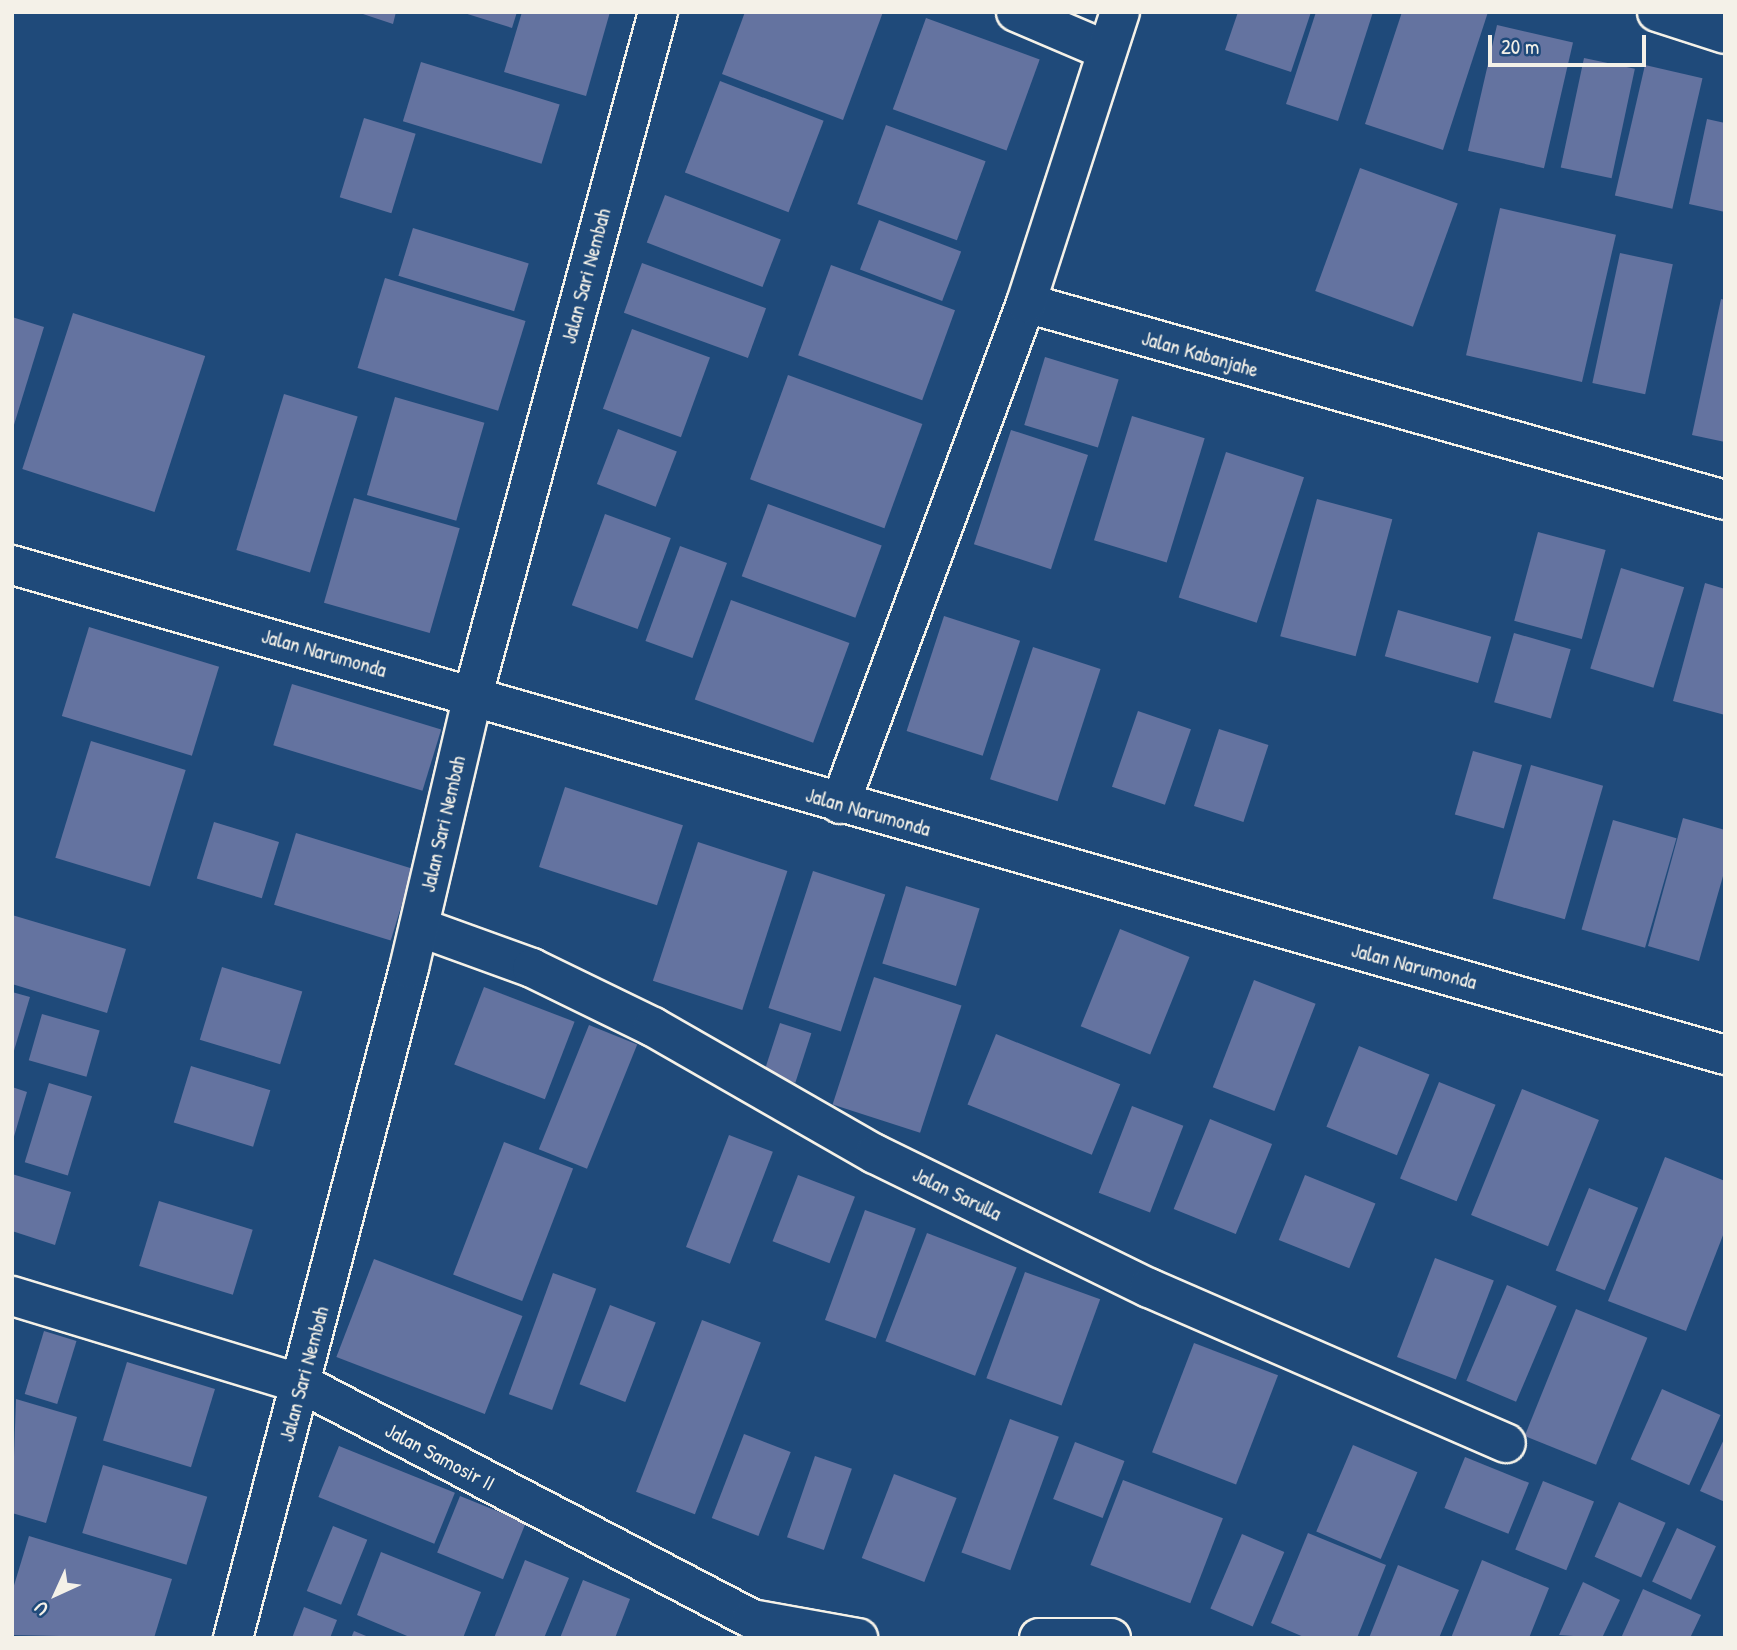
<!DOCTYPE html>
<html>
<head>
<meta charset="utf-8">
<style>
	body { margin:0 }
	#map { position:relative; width:1737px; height:1650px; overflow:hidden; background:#1f4a7a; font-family:"Patrick Hand",sans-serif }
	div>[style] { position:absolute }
	.building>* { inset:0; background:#6473a0; transform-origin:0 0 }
	.roads { filter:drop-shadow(2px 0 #f4f1e8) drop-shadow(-2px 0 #f4f1e8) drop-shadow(0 2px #f4f1e8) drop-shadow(0 -2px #f4f1e8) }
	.minor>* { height:38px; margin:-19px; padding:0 19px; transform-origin:19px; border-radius:19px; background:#1f4a7a }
	.tertiary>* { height:38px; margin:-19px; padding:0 19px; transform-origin:19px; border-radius:19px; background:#1f4a7a }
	span { translate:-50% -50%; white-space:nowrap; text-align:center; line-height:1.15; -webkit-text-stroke:6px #1f4a7a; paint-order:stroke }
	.street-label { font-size:21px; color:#f4f1e8 }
	.frame { position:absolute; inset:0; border:14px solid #f4f1e8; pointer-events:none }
	.north { position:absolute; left:21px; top:1559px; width:70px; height:70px; -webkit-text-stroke:5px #1f4a7a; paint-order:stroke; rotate:225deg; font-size:19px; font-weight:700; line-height:28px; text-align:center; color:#f4f1e8 }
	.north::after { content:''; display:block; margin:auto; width:24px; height:32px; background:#f4f1e8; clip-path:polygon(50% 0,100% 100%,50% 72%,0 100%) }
	.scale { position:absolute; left:1488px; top:35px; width:158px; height:32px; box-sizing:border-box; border:4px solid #f4f1e8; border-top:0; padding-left:9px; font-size:21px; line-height:24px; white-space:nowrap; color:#f4f1e8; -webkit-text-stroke:5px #1f4a7a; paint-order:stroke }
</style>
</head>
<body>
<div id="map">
	<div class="building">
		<i style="clip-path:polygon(357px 12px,396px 12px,393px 24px)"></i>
		<i style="clip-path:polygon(461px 12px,517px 12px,512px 28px)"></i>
		<i style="clip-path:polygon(522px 12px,610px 12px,586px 96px,504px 72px)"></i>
		<i style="clip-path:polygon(745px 12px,883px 12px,843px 120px,722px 74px)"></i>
		<i style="clip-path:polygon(1238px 12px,1311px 12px,1291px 72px,1225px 50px)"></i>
		<i style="clip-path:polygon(1316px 12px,1373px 12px,1338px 121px,1286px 104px)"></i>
		<i style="clip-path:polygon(1402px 12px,1488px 12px,1443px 150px,1365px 124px)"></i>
		<i style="left:926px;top:18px;width:121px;height:97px;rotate:20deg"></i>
		<i style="left:1497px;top:25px;width:78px;height:129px;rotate:13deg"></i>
		<i style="left:1584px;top:58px;width:52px;height:112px;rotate:12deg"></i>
		<i style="left:421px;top:62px;width:145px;height:62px;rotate:17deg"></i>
		<i style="left:1645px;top:65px;width:59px;height:134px;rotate:13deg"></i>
		<i style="left:720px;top:81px;width:111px;height:98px;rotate:21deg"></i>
		<i style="left:364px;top:118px;width:54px;height:83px;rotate:17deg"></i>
		<i style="clip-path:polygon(1707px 119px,1725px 123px,1725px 212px,1689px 204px)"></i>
		<i style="left:886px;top:125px;width:106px;height:84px;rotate:20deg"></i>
		<i style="left:1360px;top:168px;width:104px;height:131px;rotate:20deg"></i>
		<i style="left:665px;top:195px;width:124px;height:51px;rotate:21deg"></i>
		<i style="left:1500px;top:208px;width:119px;height:151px;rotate:13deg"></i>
		<i style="left:879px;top:220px;width:88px;height:53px;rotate:21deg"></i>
		<i style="left:413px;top:228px;width:121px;height:50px;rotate:17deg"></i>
		<i style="left:1620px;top:253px;width:54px;height:133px;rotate:12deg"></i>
		<i style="left:642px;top:263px;width:132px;height:53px;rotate:20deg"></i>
		<i style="left:831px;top:265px;width:132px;height:96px;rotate:20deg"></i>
		<i style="left:385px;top:278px;width:147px;height:94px;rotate:17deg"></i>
		<i style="clip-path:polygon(1721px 299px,1725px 300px,1725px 442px,1692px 435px)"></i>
		<i style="left:73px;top:313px;width:139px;height:164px;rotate:18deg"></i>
		<i style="clip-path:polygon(12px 317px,44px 327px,13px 428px,12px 428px)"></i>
		<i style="left:632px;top:329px;width:83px;height:85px;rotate:20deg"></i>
		<i style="left:1045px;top:357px;width:77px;height:71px;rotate:17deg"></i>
		<i style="left:788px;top:375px;width:143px;height:111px;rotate:20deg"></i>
		<i style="left:284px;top:394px;width:77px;height:163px;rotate:17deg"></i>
		<i style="left:395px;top:397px;width:93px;height:102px;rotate:16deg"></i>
		<i style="left:1132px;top:416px;width:76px;height:130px;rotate:17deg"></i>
		<i style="left:618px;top:429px;width:63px;height:59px;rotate:21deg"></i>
		<i style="left:1011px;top:430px;width:81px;height:120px;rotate:18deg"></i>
		<i style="left:1226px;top:452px;width:82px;height:153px;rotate:18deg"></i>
		<i style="left:354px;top:498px;width:110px;height:109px;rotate:16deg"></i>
		<i style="left:1317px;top:499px;width:78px;height:142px;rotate:15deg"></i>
		<i style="left:768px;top:504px;width:121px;height:77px;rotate:20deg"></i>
		<i style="left:605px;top:514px;width:70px;height:97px;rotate:20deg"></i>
		<i style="left:1538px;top:532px;width:70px;height:92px;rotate:15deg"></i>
		<i style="left:680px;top:546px;width:50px;height:101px;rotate:20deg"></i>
		<i style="left:1621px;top:568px;width:66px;height:105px;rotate:17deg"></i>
		<i style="clip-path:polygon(1705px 583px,1725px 589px,1725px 715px,1673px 701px)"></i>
		<i style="left:731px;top:600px;width:126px;height:106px;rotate:20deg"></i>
		<i style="left:1398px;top:610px;width:97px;height:48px;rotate:16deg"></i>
		<i style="left:944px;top:616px;width:80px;height:121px;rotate:18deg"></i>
		<i style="left:89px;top:627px;width:136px;height:93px;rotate:17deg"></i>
		<i style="left:1514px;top:633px;width:59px;height:72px;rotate:16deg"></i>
		<i style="left:1033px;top:647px;width:71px;height:139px;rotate:18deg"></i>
		<i style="left:292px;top:684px;width:156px;height:64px;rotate:17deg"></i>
		<i style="left:1138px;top:711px;width:56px;height:80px;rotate:19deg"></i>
		<i style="left:1219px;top:729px;width:52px;height:81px;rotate:18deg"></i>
		<i style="left:91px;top:741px;width:99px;height:122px;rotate:17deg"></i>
		<i style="left:1473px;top:751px;width:51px;height:66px;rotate:16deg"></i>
		<i style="left:1531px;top:765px;width:75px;height:139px;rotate:16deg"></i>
		<i style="left:565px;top:787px;width:124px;height:84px;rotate:18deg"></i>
		<i style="clip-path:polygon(1683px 818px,1725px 830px,1725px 869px,1699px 961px,1648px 946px)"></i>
		<i style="left:1613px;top:820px;width:66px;height:114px;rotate:16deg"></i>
		<i style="left:214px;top:822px;width:68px;height:59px;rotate:17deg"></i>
		<i style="left:296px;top:833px;width:122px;height:75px;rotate:17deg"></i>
		<i style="left:698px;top:842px;width:94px;height:146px;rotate:18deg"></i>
		<i style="left:813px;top:871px;width:76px;height:144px;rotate:18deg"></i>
		<i style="left:906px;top:886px;width:77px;height:81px;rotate:17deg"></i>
		<i style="clip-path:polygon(12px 915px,126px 949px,107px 1013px,12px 984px)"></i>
		<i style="left:1120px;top:929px;width:75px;height:105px;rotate:22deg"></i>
		<i style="left:222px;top:967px;width:84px;height:76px;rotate:17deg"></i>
		<i style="left:874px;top:977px;width:92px;height:134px;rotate:18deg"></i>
		<i style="left:1254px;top:980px;width:66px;height:115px;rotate:21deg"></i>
		<i style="left:484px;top:987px;width:97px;height:83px;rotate:21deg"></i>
		<i style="clip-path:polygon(12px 992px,30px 997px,13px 1054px,12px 1054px)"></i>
		<i style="left:42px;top:1014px;width:60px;height:48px;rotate:16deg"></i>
		<i style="left:780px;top:1023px;width:33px;height:52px;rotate:18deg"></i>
		<i style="left:589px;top:1025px;width:52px;height:134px;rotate:22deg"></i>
		<i style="left:996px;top:1034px;width:134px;height:76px;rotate:22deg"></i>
		<i style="left:1359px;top:1046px;width:76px;height:87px;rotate:22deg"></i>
		<i style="left:191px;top:1066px;width:83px;height:59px;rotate:17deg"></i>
		<i style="left:1439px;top:1082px;width:61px;height:104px;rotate:22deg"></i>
		<i style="left:49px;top:1083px;width:45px;height:83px;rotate:17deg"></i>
		<i style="clip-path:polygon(12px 1087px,27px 1092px,13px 1140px,12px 1140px)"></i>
		<i style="left:1522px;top:1089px;width:83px;height:136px;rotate:22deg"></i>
		<i style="left:1132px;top:1106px;width:55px;height:93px;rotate:21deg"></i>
		<i style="left:1210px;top:1119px;width:67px;height:97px;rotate:22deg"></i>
		<i style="left:729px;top:1135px;width:47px;height:120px;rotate:21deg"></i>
		<i style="left:504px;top:1142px;width:74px;height:142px;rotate:21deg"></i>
		<i style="clip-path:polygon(1665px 1157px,1725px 1181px,1725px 1230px,1686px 1331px,1608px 1301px)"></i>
		<i style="clip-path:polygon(12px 1174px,71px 1192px,55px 1245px,12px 1231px)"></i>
		<i style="left:798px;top:1175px;width:61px;height:71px;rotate:21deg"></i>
		<i style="left:1305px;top:1175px;width:76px;height:70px;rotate:22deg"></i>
		<i style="left:1589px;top:1188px;width:53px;height:89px;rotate:22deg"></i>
		<i style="left:159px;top:1201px;width:98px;height:68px;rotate:17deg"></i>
		<i style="left:865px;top:1210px;width:54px;height:117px;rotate:20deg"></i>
		<i style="left:927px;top:1233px;width:96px;height:116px;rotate:21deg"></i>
		<i style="left:1435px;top:1258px;width:63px;height:106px;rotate:21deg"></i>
		<i style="left:374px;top:1259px;width:159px;height:105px;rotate:21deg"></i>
		<i style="left:1025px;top:1272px;width:80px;height:113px;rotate:20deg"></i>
		<i style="left:553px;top:1273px;width:46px;height:129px;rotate:20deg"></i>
		<i style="left:1507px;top:1285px;width:54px;height:104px;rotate:23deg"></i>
		<i style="left:610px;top:1305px;width:49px;height:85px;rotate:21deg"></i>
		<i style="left:1576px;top:1309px;width:77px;height:137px;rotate:22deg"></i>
		<i style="left:702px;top:1320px;width:63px;height:184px;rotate:21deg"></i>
		<i style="left:44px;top:1331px;width:34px;height:66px;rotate:17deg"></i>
		<i style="left:1194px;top:1343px;width:90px;height:117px;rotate:21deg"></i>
		<i style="left:127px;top:1362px;width:92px;height:82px;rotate:17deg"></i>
		<i style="left:1662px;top:1389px;width:64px;height:77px;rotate:24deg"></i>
		<i style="clip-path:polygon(16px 1399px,77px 1417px,46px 1523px,12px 1513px)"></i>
		<i style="left:1010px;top:1419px;width:52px;height:142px;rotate:20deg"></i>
		<i style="left:744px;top:1434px;width:50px;height:90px;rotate:21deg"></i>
		<i style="clip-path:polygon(1725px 1437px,1725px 1502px,1700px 1491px)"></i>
		<i style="left:1075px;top:1442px;width:53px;height:61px;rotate:21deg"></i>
		<i style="left:1353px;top:1445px;width:70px;height:94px;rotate:23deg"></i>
		<i style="left:339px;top:1446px;width:125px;height:55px;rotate:22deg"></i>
		<i style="left:815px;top:1456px;width:39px;height:86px;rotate:19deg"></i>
		<i style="left:1465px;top:1457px;width:69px;height:55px;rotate:22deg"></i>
		<i style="left:103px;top:1465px;width:109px;height:71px;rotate:17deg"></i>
		<i style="left:894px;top:1474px;width:67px;height:90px;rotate:21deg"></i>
		<i style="left:1123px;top:1480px;width:107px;height:91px;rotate:21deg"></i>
		<i style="left:1543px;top:1481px;width:55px;height:74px;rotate:22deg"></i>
		<i style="left:460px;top:1496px;width:71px;height:61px;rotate:22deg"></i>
		<i style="left:1619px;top:1502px;width:51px;height:60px;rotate:24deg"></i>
		<i style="left:333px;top:1526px;width:37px;height:70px;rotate:22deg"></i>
		<i style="left:1677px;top:1528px;width:43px;height:59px;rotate:25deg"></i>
		<i style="clip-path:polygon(1308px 1533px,1386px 1565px,1357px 1638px,1306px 1638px,1271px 1623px)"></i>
		<i style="left:1242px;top:1534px;width:46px;height:81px;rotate:23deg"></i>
		<i style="clip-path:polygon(29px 1536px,172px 1579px,154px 1638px,12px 1635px,12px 1592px)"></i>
		<i style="clip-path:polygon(381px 1552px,481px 1592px,463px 1638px,412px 1638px,357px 1615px)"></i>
		<i style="clip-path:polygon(525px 1560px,569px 1578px,544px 1638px,494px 1638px)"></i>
		<i style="clip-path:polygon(1482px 1560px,1549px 1588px,1529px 1638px,1451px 1638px)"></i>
		<i style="clip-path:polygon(1398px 1565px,1459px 1590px,1439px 1638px,1369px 1638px)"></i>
		<i style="clip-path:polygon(583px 1580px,630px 1599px,615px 1638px,560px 1638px)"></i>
		<i style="clip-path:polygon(1583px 1582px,1620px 1600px,1602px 1638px,1559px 1635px)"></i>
		<i style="clip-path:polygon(1643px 1589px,1701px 1615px,1690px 1638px,1621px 1638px)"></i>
		<i style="clip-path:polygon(304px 1607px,337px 1620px,330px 1638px,292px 1638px)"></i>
		<i style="clip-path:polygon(354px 1631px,371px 1638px,351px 1638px)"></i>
	</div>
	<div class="roads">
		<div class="minor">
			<i style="left:1016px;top:12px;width:97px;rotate:23.1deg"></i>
			<i style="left:1657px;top:12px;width:71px;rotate:17.9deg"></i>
			<i style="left:1026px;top:303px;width:726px;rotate:15.74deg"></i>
			<i style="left:840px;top:804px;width:534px;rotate:-69.63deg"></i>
			<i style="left:1026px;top:303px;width:306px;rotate:-72.1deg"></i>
			<i style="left:419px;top:927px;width:120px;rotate:19.9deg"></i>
			<i style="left:532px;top:968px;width:135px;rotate:26deg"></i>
			<i style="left:653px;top:1027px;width:256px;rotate:29.8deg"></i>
			<i style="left:875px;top:1154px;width:305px;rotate:26.1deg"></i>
			<i style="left:1149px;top:1288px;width:389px;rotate:23.5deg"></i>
			<i style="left:12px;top:1296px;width:303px;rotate:16.9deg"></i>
			<i style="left:302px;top:1384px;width:508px;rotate:27.57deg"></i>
			<i style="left:752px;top:1619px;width:108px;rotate:10.2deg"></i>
			<i style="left:233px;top:1638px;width:693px;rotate:-75.28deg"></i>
			<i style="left:409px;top:968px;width:280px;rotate:-76.8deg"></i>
			<i style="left:473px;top:695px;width:708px;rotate:-74.84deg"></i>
			<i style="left:1039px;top:1638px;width:72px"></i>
		</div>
		<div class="tertiary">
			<i style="left:12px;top:565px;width:1782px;rotate:15.96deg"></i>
		</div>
	</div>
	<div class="street-label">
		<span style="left:586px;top:276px;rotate:-75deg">Jalan Sari Nembah</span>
		<span style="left:1200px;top:354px;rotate:16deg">Jalan Kabanjahe</span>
		<span style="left:324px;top:653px;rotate:16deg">Jalan Narumonda</span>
		<span style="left:868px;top:812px;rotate:16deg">Jalan Narumonda</span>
		<span style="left:443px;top:824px;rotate:-77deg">Jalan Sari Nembah</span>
		<span style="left:1414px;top:966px;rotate:15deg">Jalan Narumonda</span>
		<span style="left:957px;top:1194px;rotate:26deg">Jalan Sarulla</span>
		<span style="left:304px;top:1374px;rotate:-75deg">Jalan Sari Nembah</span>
		<span style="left:440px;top:1457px;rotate:28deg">Jalan Samosir II</span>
	</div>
	<div class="frame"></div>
	<div class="north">U</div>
	<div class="scale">20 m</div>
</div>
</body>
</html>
